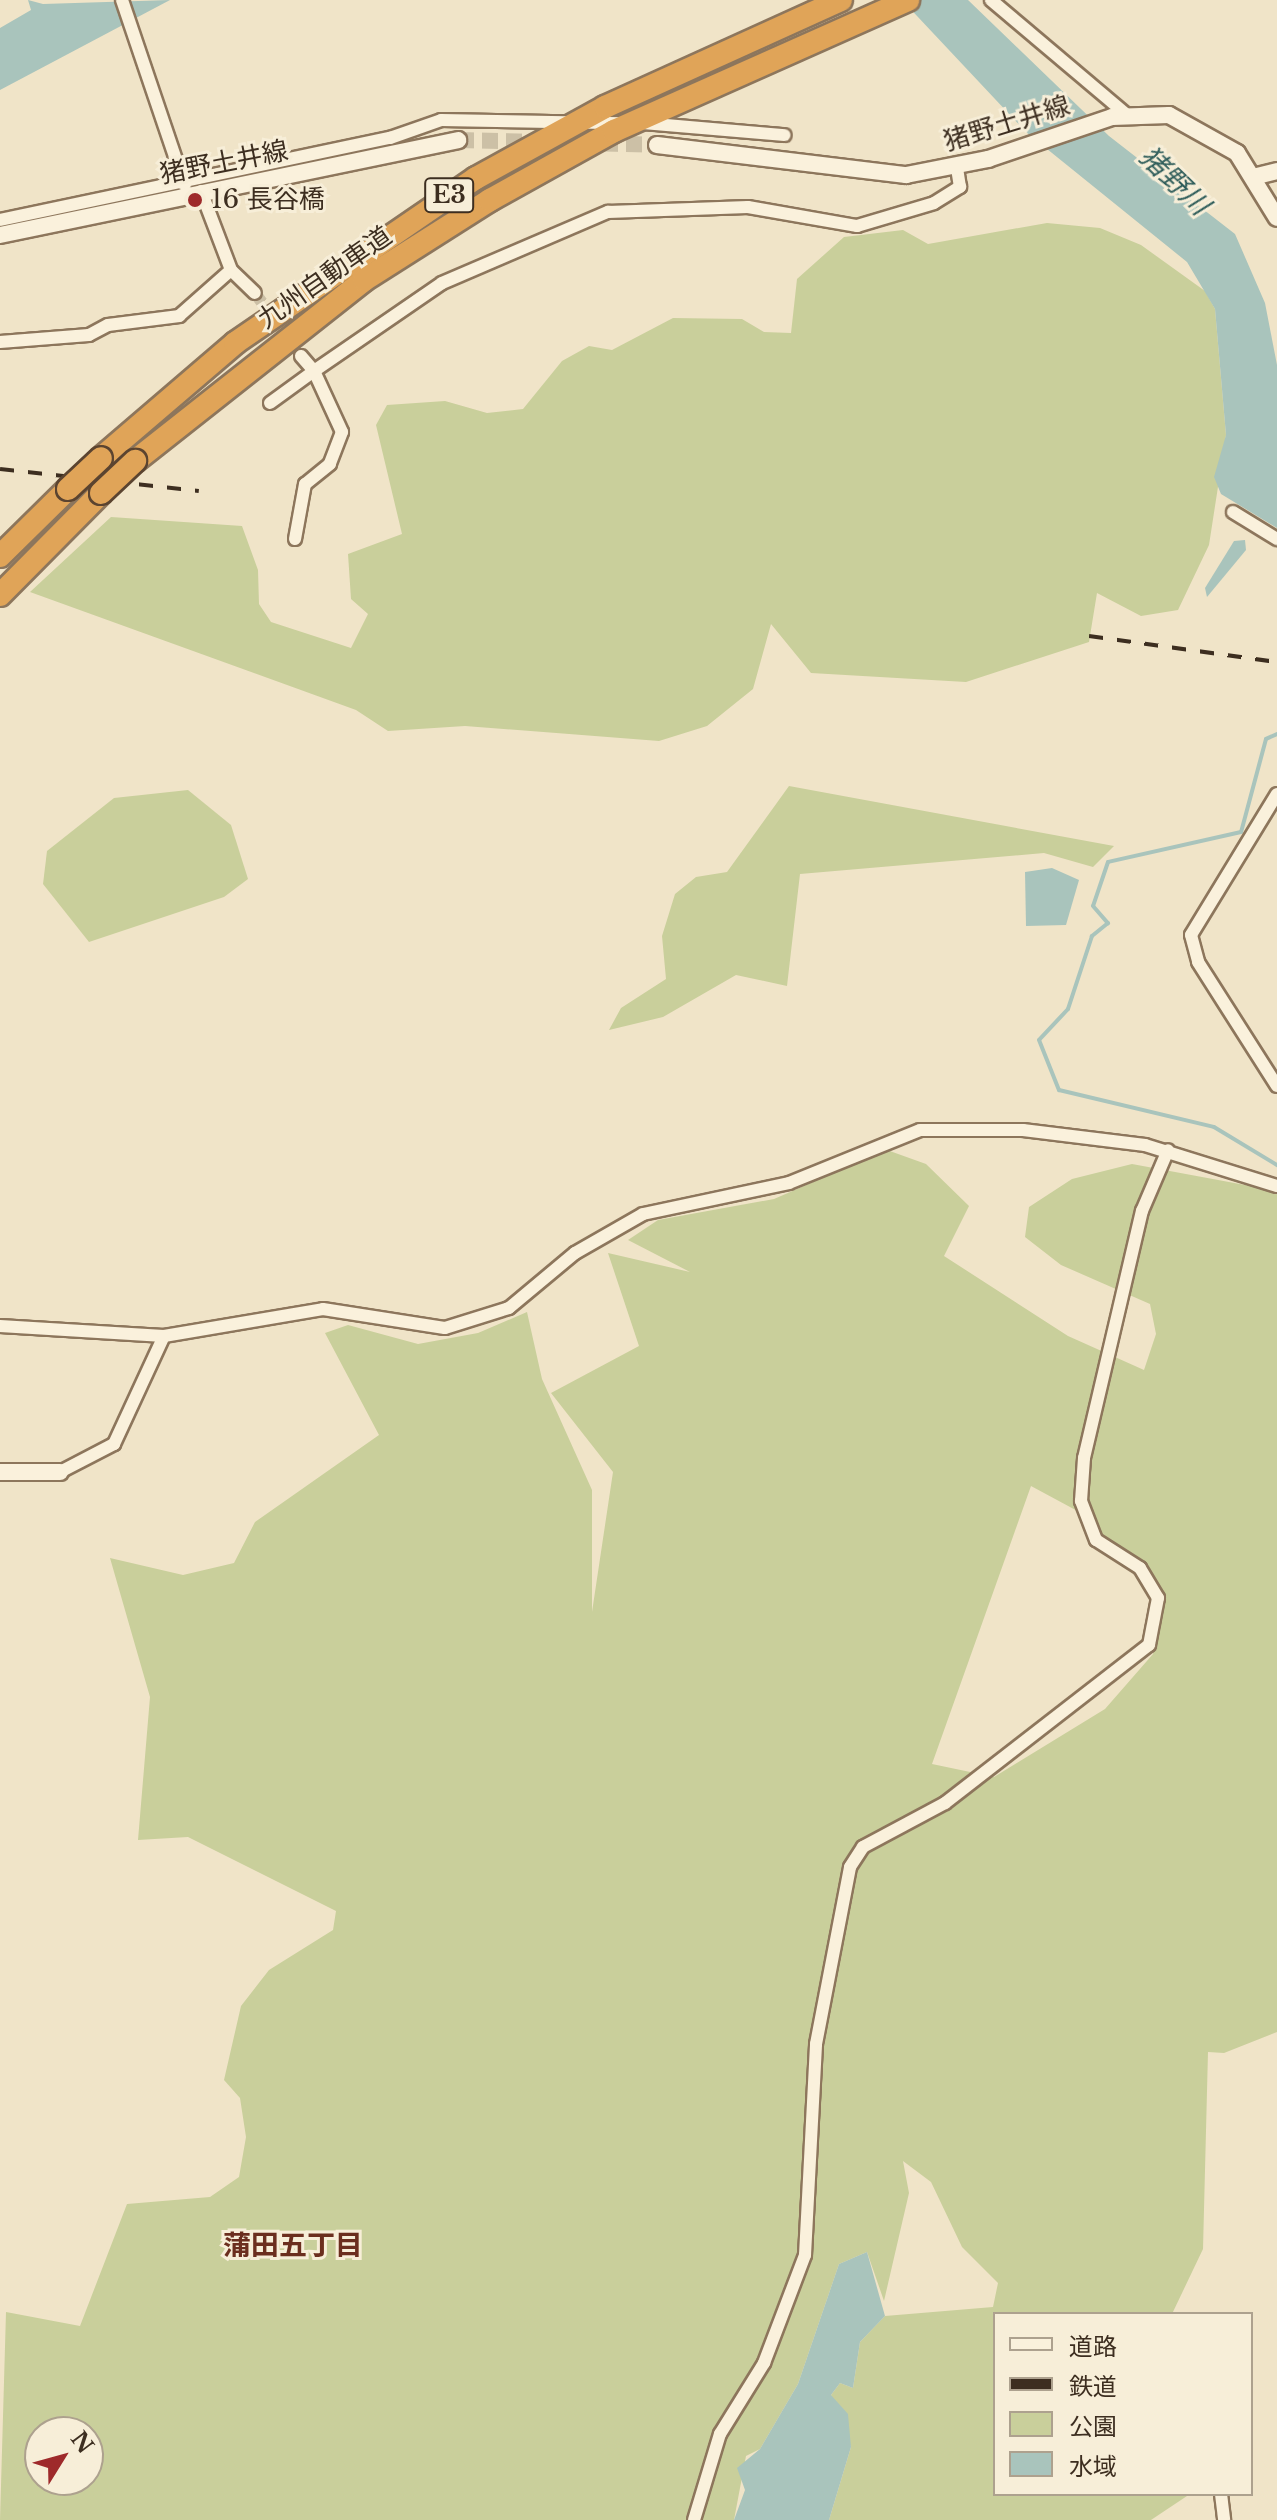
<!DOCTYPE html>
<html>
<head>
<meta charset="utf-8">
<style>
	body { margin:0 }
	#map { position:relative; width:1277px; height:2520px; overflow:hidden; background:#f0e4c8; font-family:"Libre Baskerville","Noto Sans JP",serif }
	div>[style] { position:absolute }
	.green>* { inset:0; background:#c9cf9b }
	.water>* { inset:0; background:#a9c4bc }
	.stream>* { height:4px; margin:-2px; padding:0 2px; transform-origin:2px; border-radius:2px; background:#a9c4bc }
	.street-tunnel>* { height:12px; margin-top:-6px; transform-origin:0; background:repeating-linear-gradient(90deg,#ccc0a6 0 12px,transparent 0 18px) }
	.secondary-tunnel>* { height:16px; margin-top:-8px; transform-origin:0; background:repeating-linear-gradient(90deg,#ccc0a6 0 16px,transparent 0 24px) }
	.roads { filter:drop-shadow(2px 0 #8d765c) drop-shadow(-2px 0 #8d765c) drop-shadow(0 2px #8d765c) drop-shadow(0 -2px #8d765c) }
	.street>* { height:12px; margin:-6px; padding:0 6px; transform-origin:6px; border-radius:6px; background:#faf1dc }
	.secondary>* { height:16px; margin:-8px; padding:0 8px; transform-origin:8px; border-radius:8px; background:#faf1dc }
	.highway>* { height:22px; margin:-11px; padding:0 11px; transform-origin:11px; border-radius:11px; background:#e0a458 }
	.rail>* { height:4px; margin-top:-2px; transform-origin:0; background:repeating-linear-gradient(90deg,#3d2e20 0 14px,transparent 0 28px) }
	.bridges { filter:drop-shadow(2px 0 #5b4430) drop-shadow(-2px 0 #5b4430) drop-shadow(0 2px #5b4430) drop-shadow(0 -2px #5b4430) }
	.highway-bridge>* { height:22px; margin:-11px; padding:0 11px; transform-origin:11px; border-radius:11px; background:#e0a458 }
	.dots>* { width:22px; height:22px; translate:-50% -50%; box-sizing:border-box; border:4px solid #f7eed8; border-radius:50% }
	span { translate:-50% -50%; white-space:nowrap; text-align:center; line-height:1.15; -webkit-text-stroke:6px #f7eed8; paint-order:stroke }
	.shield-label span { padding:2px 6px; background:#f7eed8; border:2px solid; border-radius:6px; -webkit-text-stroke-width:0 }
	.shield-label { font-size:24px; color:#3d2e20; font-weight:700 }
	.street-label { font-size:26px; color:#3d2e20 }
	.poi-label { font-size:26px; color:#3d2e20 }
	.left { translate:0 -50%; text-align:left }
	.water-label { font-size:28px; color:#2f5d5a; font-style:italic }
	.neighbourhood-label { font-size:28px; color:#6b2e1e; font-weight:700 }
	.legend { position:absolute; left:993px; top:2312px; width:260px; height:184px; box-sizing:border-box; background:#f7eed8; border:2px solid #ada18e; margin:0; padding:10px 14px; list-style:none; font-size:24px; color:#3d2e20 }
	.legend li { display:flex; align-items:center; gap:16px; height:40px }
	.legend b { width:40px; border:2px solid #ada18e }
	.north { position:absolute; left:24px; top:2416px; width:80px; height:80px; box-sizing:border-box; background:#f7eed8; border:2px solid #ada18e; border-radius:50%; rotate:53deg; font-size:22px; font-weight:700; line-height:32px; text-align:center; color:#3d2e20 }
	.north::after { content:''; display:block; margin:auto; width:28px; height:36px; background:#9e2a2b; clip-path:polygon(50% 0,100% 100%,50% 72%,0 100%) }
</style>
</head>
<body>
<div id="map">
	<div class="green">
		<i style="clip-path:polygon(1047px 223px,1100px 228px,1141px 245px,1205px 291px,1215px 309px,1226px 435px,1209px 545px,1178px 610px,1141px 616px,1097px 593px,1089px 642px,966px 682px,811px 673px,771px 624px,753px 689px,707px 726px,659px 741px,465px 726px,388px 731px,356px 710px,30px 592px,111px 517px,242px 526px,258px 570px,259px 604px,271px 622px,351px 648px,368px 614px,351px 599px,348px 554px,402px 534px,376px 425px,387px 405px,445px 401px,487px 413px,523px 409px,562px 361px,589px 346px,612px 350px,673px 318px,742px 319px,764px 332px,791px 333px,797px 279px,844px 237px,903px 230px,928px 244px)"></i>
		<i style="clip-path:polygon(789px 786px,1114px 846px,1093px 867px,1044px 853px,800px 874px,787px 986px,736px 975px,663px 1017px,609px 1030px,621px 1008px,666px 979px,662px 936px,675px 894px,696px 877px,727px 872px)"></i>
		<i style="clip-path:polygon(188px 790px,231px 825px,248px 879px,224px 897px,89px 942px,43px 884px,47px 851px,114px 798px)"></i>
		<i style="clip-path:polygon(evenodd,887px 1150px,926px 1164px,969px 1206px,944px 1256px,1068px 1336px,1144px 1370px,1156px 1334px,1150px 1304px,1061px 1265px,1025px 1237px,1029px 1207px,1072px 1179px,1132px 1164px,1277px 1191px,1277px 2032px,1224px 2053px,1208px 2052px,1203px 2249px,1172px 2314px,995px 2314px,995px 2494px,1190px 2494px,1151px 2520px,829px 2520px,851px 2447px,831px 2395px,840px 2383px,853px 2388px,860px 2342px,885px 2316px,993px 2307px,998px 2283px,962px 2247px,931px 2182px,903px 2161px,909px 2193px,884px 2301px,867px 2252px,839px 2264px,798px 2384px,760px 2449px,746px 2456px,734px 2520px,0 2520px,6px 2312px,80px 2326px,127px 2204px,210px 2197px,239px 2177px,246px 2137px,240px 2098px,224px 2080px,241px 2006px,269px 1970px,333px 1930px,336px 1911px,188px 1837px,138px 1840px,150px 1697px,110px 1558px,183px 1575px,234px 1563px,255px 1522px,379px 1435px,325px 1333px,348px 1325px,418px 1344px,478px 1333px,527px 1312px,542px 1379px,592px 1490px,592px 1612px,613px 1472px,551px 1393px,639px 1346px,608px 1253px,690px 1272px,628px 1240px,658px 1220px,774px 1199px,887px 1150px,1031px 1486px,1083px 1514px,1158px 1598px,1162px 1615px,1153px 1654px,1105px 1709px,994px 1777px,932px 1764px,1031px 1486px,887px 1150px,40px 2432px,88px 2432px,88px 2480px,40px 2480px,40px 2432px)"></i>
	</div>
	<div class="water">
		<i style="clip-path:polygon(28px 0,43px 4px,170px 0,0 90px,0 28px,31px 10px)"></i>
		<i style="clip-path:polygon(902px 0,968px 0,1109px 136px,1235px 234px,1265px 303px,1277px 365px,1277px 528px,1221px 494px,1214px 477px,1226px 435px,1215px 309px,1187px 262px,1026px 132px)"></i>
		<i style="clip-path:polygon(1245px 540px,1246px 550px,1207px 597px,1205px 588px,1234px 541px)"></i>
		<i style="clip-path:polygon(1052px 868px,1079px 880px,1066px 925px,1026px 926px,1025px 872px)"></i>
		<i style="clip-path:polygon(867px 2252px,885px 2316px,860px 2342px,853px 2388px,840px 2383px,831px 2395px,848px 2414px,851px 2447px,829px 2520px,734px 2520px,745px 2490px,737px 2468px,760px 2449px,798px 2384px,839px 2264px)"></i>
	</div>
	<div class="stream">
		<i style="left:1277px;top:734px;width:12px;rotate:156deg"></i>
		<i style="left:1266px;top:739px;width:96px;rotate:105deg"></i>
		<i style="left:1241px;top:832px;width:136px;rotate:167.3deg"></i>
		<i style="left:1108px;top:862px;width:46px;rotate:108.8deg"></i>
		<i style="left:1093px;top:906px;width:23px;rotate:49deg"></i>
		<i style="left:1108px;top:923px;width:21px;rotate:141deg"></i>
		<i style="left:1092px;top:936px;width:77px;rotate:108.2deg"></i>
		<i style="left:1068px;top:1009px;width:42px;rotate:133.1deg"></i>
		<i style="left:1039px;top:1040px;width:54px;rotate:68.2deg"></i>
		<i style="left:1059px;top:1090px;width:159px;rotate:13.4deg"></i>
		<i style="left:1214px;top:1127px;width:74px;rotate:31.1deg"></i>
	</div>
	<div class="street-tunnel">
		<i style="left:255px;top:293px;width:78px;rotate:53.9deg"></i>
	</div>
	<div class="secondary-tunnel">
		<i style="left:458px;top:140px;width:199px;rotate:1.4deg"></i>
	</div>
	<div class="roads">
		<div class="street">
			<i style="left:122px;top:0;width:196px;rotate:71.3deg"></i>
			<i style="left:991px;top:0;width:178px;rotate:40.2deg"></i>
			<i style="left:643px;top:123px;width:142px;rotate:4.9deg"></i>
			<i style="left:201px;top:191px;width:85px;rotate:69.2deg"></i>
			<i style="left:231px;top:270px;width:33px;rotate:44deg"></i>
			<i style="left:0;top:220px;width:399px;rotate:-11.9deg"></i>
			<i style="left:390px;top:138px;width:54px;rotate:-19.4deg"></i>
			<i style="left:441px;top:120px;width:180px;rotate:1deg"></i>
			<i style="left:0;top:342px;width:89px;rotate:-4.5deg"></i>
			<i style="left:89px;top:335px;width:21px;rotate:-28deg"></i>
			<i style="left:108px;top:325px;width:72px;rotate:-7.2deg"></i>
			<i style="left:179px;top:316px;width:69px;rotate:-41.5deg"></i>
			<i style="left:301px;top:356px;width:20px;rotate:49deg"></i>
			<i style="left:314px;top:371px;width:155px;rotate:-34.5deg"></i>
			<i style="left:442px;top:283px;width:181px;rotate:-23.2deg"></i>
			<i style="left:608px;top:212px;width:140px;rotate:-2deg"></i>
			<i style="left:748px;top:207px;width:111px;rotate:9.9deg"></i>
			<i style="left:857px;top:226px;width:80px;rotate:-16.6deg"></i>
			<i style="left:934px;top:203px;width:31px;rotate:-32deg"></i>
			<i style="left:960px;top:187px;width:19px;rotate:-99deg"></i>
			<i style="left:270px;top:403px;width:54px;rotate:-36deg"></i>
			<i style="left:314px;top:371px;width:67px;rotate:65.3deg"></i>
			<i style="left:342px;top:432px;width:34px;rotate:111deg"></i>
			<i style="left:330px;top:464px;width:32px;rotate:141deg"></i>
			<i style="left:305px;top:484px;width:56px;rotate:100.3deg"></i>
			<i style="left:1233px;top:512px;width:52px;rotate:31.5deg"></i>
			<i style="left:1277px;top:794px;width:165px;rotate:121.4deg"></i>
			<i style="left:1191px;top:935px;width:28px;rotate:75deg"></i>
			<i style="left:1198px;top:962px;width:147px;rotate:57.5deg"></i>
			<i style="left:0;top:1326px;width:164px;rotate:3.5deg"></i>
			<i style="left:164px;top:1336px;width:161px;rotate:-9.6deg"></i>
			<i style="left:323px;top:1309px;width:123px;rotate:8.9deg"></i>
			<i style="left:445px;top:1328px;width:67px;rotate:-17.4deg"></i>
			<i style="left:509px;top:1308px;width:86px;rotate:-39.8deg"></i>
			<i style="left:575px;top:1253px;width:78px;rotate:-29.8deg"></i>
			<i style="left:643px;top:1214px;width:149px;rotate:-12deg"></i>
			<i style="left:789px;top:1183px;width:141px;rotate:-22deg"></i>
			<i style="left:920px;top:1130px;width:103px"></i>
			<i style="left:1023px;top:1130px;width:123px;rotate:7deg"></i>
			<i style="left:1145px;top:1145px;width:138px;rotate:17.3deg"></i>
			<i style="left:60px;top:1472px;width:61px;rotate:-27.4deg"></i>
			<i style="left:114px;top:1444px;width:119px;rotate:-65.2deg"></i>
			<i style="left:1221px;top:2494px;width:26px;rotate:83deg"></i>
			<i style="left:694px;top:2520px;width:90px;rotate:-73.2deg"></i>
			<i style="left:720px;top:2434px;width:84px;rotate:-58.2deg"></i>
			<i style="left:764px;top:2363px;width:116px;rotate:-69.2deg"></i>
			<i style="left:805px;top:2255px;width:211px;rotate:-87deg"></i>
			<i style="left:816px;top:2044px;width:180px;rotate:-79.1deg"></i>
			<i style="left:850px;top:1867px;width:24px;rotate:-57deg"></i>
			<i style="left:863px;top:1847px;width:93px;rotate:-28.2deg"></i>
			<i style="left:945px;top:1803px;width:258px;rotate:-37.8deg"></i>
			<i style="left:1149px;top:1645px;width:48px;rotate:-79.2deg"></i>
			<i style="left:1158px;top:1598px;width:35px;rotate:-121deg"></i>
			<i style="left:1140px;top:1568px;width:52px;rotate:-147.5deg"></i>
			<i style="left:1096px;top:1540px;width:42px;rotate:-111deg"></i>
			<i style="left:1081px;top:1501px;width:43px;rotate:-86deg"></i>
			<i style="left:1084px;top:1458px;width:254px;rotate:-76.8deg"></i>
			<i style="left:1142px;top:1211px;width:66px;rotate:-66.9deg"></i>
		</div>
		<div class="secondary">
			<i style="left:657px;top:145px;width:251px;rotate:6.9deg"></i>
			<i style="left:906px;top:175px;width:84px;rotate:-11deg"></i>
			<i style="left:988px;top:159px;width:131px;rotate:-18.7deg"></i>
			<i style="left:1112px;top:117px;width:57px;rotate:-2deg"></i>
			<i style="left:1169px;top:115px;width:78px;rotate:29.2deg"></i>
			<i style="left:1237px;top:153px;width:76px;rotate:58.4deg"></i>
			<i style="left:1257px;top:176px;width:21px;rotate:-14deg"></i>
			<i style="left:0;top:235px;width:468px;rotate:-11.7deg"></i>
			<i style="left:0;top:1472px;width:60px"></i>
		</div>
		<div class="highway">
			<i style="left:101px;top:458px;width:177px;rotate:-40.6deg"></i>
			<i style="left:235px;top:343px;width:292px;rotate:-34.4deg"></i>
			<i style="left:476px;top:178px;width:147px;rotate:-28.8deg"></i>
			<i style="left:605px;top:107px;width:259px;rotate:-24.4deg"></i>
			<i style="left:135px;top:461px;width:292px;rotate:-38.3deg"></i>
			<i style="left:364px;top:280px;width:149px;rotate:-32.4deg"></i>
			<i style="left:490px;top:200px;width:142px;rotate:-29.1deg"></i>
			<i style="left:614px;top:131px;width:322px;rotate:-24deg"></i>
			<i style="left:0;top:556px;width:95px;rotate:-44.6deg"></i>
			<i style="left:0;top:595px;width:144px;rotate:-45.3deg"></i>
		</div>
	</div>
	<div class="rail">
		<i style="left:0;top:469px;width:200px;rotate:6.3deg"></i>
		<i style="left:1089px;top:636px;width:190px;rotate:7.9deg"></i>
	</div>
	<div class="bridges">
		<div class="highway-bridge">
			<i style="left:68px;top:489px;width:45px;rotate:-43.2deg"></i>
			<i style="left:101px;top:493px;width:47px;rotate:-43.3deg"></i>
		</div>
	</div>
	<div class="dots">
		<i style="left:195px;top:200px;background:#9e2a2b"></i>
	</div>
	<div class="shield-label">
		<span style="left:449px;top:195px">E3</span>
	</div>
	<div class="street-label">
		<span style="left:1007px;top:124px;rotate:-17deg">猪野土井線</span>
		<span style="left:224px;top:163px;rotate:-11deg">猪野土井線</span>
		<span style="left:325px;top:278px;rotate:-35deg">九州自動車道</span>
	</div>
	<div class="poi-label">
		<span class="left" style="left:211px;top:200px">16 長谷橋</span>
	</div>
	<div class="water-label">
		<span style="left:1174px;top:181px;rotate:44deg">猪野川</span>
	</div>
	<div class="neighbourhood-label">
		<span style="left:293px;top:2246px">蒲田五丁目</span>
	</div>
	<ul class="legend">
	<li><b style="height:10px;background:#faf1dc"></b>道路</li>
	<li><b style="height:10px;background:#3d2e20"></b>鉄道</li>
	<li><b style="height:22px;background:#c9cf9b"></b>公園</li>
	<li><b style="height:22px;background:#a9c4bc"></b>水域</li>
	</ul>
	<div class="north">N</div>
</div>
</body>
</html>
